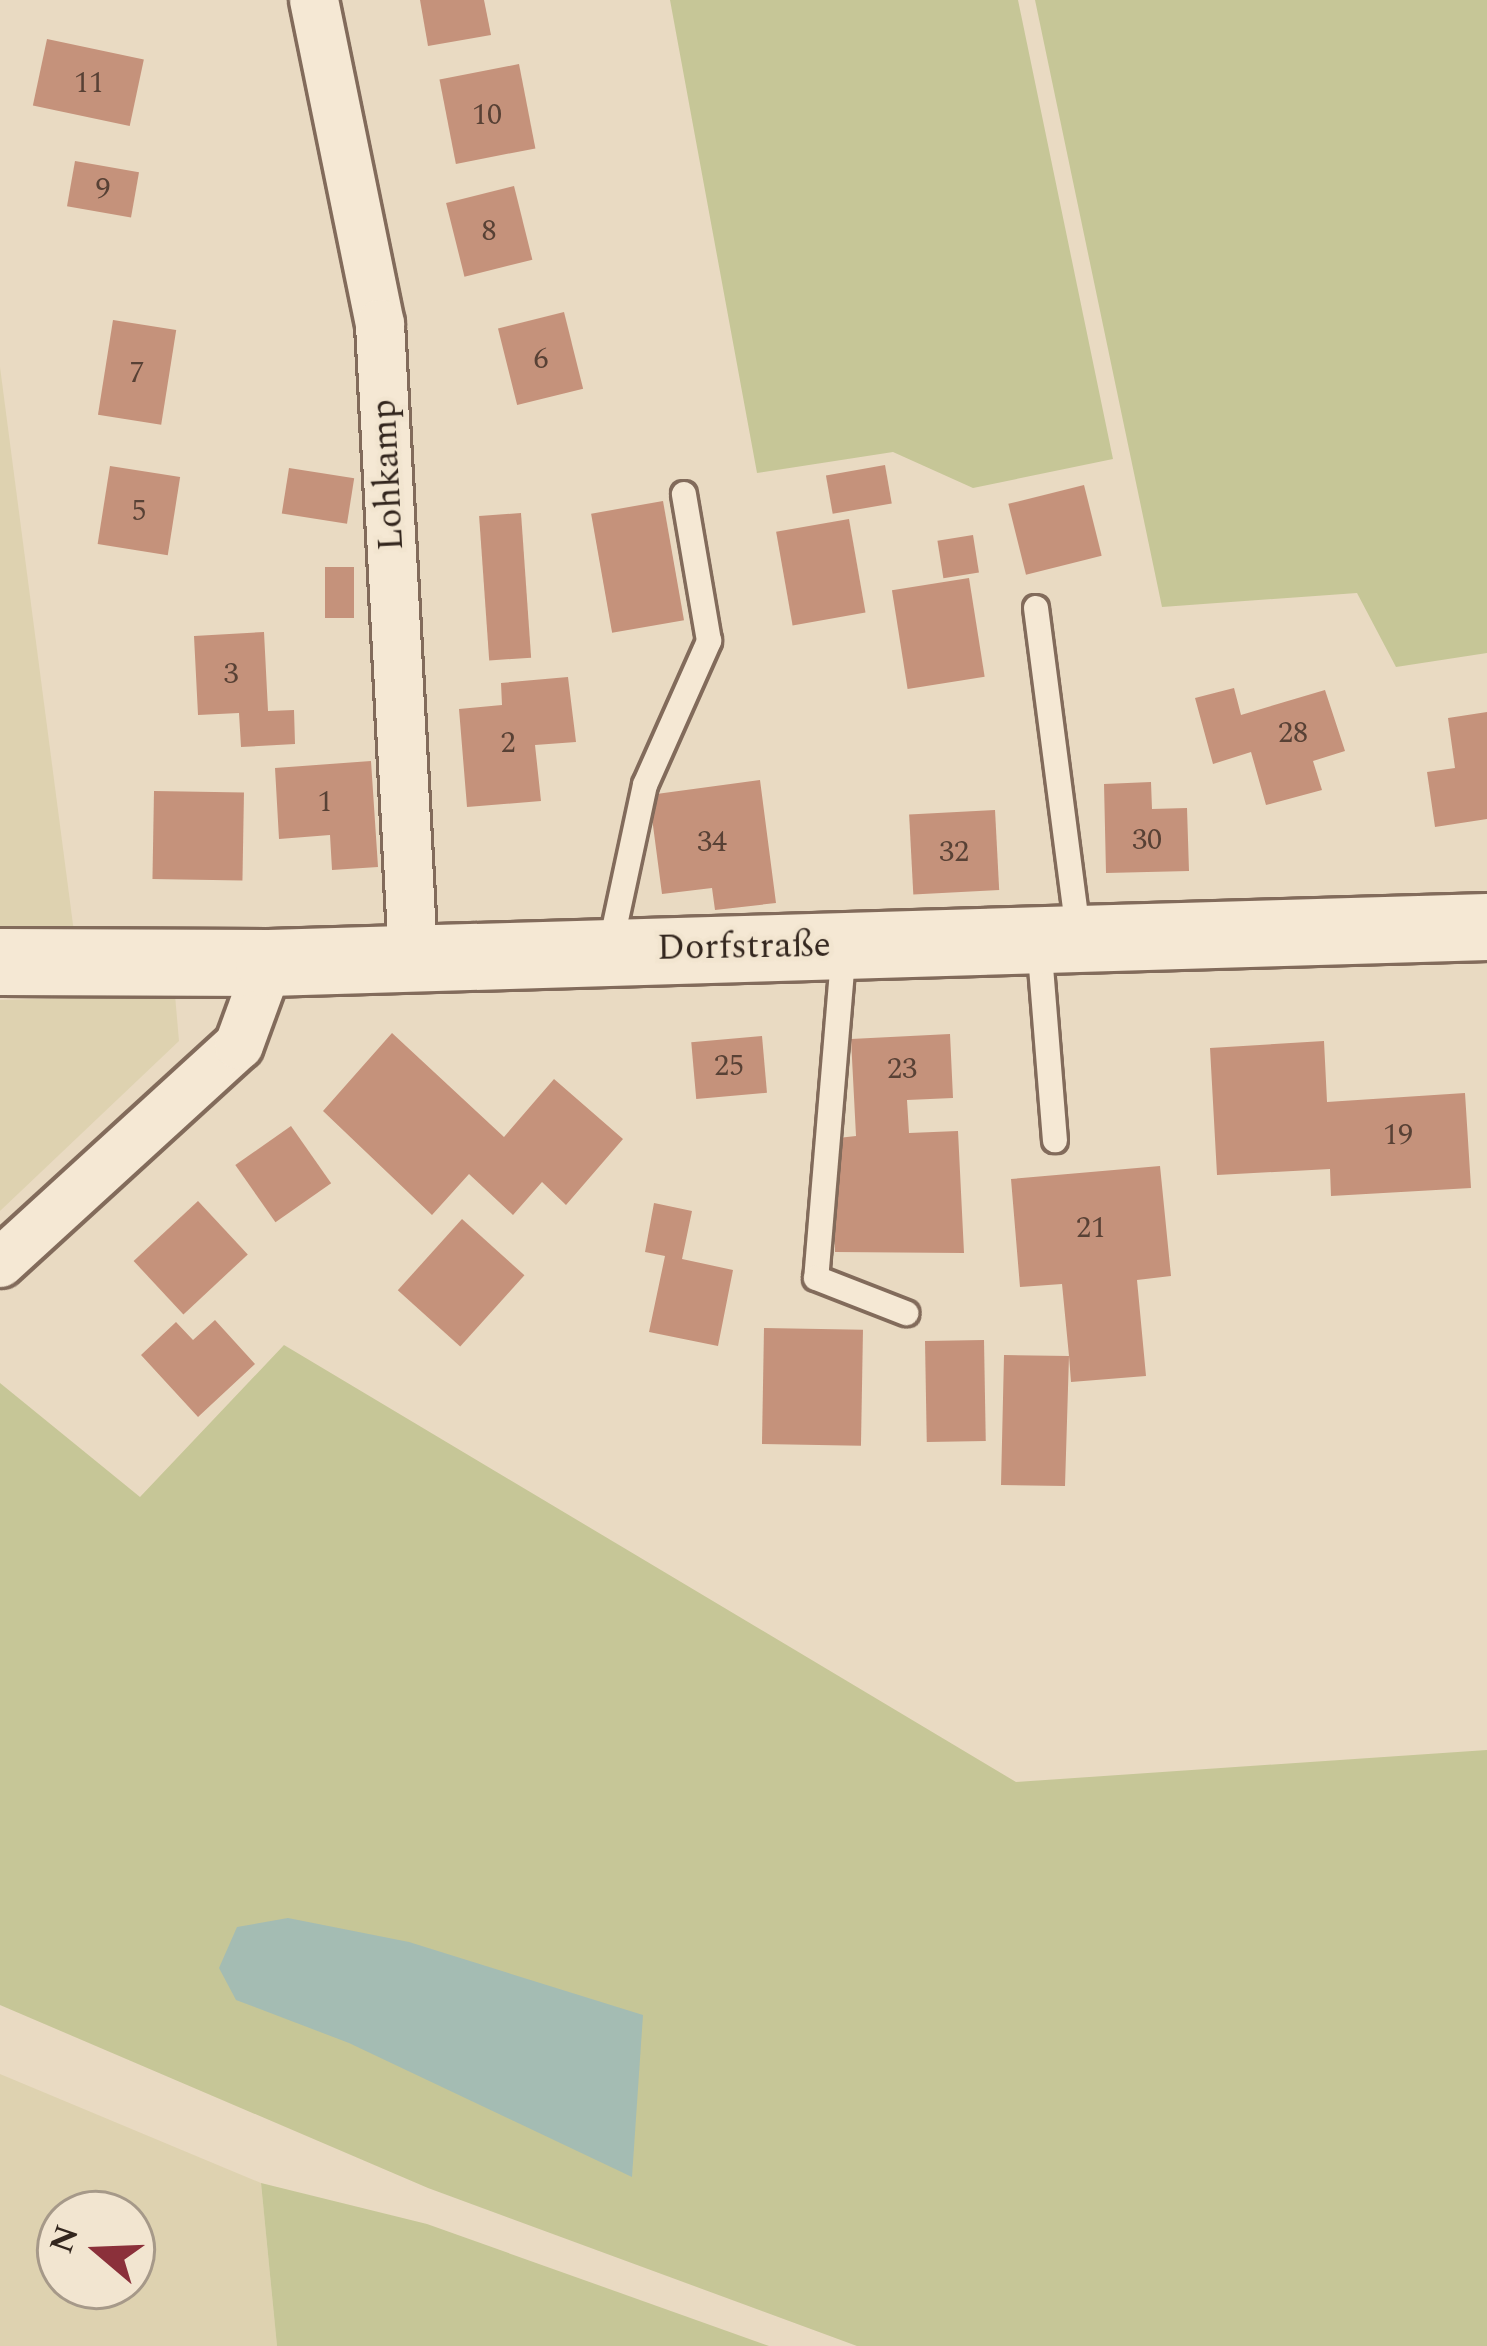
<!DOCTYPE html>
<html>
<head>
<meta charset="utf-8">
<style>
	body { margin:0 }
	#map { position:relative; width:1487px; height:2346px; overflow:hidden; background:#e9dac2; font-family:Spectral,serif }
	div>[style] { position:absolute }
	.farmland>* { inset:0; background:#ded2b0 }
	.green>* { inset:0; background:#c6c697 }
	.water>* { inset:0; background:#a4bcb3 }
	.building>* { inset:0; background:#c5927b; transform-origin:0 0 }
	.roads { filter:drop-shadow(3px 0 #826b5b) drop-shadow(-3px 0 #826b5b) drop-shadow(0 3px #826b5b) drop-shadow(0 -3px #826b5b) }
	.lane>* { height:24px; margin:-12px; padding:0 12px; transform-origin:12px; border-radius:12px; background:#f5e8d4 }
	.street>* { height:48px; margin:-24px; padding:0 24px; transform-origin:24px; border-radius:24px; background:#f5e8d4 }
	.secondary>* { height:66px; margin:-33px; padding:0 33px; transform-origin:33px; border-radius:33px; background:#f5e8d4 }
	span { translate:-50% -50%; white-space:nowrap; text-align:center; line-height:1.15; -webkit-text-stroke:9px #f2e5d0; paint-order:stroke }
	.number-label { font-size:30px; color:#584135 }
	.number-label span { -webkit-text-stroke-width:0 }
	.street-label { font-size:36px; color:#33261e }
	.north { position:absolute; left:36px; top:2190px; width:120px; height:120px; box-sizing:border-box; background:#f2e5d0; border:3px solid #a69989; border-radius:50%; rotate:289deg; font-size:33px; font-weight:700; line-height:48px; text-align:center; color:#33261e }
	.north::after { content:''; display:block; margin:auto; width:42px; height:54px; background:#8b303a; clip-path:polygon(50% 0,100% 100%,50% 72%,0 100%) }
</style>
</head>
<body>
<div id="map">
	<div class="farmland">
		<i style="clip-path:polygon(0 367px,75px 940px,0 940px)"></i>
		<i style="clip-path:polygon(175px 995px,179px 1041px,0 1211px,0 1000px)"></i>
		<i style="clip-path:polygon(evenodd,0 2074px,261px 2183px,277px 2346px,0 2346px,0 2074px,60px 2214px,132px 2214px,132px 2286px,60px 2286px,60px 2214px)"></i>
	</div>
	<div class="green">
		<i style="clip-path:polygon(670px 0,1018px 0,1113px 459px,973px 488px,893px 452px,757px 473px)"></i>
		<i style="clip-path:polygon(1035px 0,1487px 0,1487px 653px,1396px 667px,1357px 593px,1162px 607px)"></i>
		<i style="clip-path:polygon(284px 1345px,1016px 1782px,1487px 1750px,1487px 2346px,857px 2346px,428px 2188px,0 2005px,0 1383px,140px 1497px)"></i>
		<i style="clip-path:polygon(261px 2183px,427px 2224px,769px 2346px,277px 2346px)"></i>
	</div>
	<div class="water">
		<i style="clip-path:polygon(288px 1918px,409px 1942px,643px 2015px,632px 2177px,349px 2043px,236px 2000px,219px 1968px,237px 1927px)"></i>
	</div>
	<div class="building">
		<i style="clip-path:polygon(420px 0,484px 0,491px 35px,428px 46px)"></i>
		<i style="left:47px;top:39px;width:99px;height:68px;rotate:12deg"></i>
		<i style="left:519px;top:64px;width:86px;height:81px;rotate:79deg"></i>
		<i style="left:75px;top:161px;width:65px;height:46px;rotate:10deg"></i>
		<i style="left:514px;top:186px;width:76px;height:70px;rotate:76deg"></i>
		<i style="left:564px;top:312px;width:79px;height:68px;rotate:76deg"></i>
		<i style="left:113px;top:320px;width:64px;height:96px;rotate:9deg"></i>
		<i style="left:885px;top:465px;width:39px;height:60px;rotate:80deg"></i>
		<i style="left:110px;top:466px;width:71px;height:79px;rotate:9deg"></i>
		<i style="left:289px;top:468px;width:66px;height:46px;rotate:9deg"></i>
		<i style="left:1084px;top:485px;width:73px;height:78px;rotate:76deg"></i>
		<i style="left:663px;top:501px;width:121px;height:73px;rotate:80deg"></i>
		<i style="left:521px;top:513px;width:145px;height:42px;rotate:86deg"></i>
		<i style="left:849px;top:519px;width:95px;height:74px;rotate:80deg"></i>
		<i style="left:973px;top:535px;width:38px;height:36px;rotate:81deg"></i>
		<i style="left:325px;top:567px;width:29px;height:51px"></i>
		<i style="left:969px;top:578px;width:100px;height:78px;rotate:81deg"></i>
		<i style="clip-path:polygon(264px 632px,268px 711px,294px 710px,295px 744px,241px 747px,239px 713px,198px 715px,194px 636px)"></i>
		<i style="clip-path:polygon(568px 677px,576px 742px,535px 745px,541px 801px,467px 807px,459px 709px,502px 705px,501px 683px)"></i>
		<i style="clip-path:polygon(1234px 688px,1241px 715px,1325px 690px,1345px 751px,1313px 761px,1322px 790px,1266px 805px,1251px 752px,1213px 764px,1195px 698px)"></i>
		<i style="clip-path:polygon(1487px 712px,1487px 819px,1435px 827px,1427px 772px,1455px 768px,1448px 718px)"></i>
		<i style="clip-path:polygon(371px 761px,378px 867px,332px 870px,330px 835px,279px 839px,275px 768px)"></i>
		<i style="clip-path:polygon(760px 780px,776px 903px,715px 910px,712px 888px,662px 894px,649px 795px)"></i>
		<i style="clip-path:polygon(1151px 782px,1152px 809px,1187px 808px,1189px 871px,1106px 873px,1104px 784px)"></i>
		<i style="left:154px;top:791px;width:90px;height:88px;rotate:1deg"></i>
		<i style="left:995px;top:810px;width:80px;height:86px;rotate:87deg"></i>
		<i style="clip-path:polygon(392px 1033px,504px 1137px,554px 1079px,623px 1139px,566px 1205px,542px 1182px,513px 1215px,469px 1174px,432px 1215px,323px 1111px)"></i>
		<i style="clip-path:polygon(950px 1034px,953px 1098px,907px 1100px,909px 1133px,958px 1131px,964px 1253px,835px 1252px,829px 1139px,856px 1136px,851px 1039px)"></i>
		<i style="left:762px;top:1036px;width:57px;height:71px;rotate:85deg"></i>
		<i style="clip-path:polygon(1324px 1041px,1327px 1102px,1465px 1093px,1471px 1188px,1331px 1196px,1330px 1169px,1217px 1175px,1210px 1048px)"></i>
		<i style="left:291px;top:1126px;width:70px;height:68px;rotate:55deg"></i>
		<i style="clip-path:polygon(1160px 1166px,1171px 1276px,1137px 1280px,1146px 1376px,1071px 1382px,1069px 1356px,1065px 1486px,1001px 1485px,1004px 1355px,1069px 1356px,1062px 1284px,1020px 1287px,1011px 1179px)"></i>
		<i style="left:198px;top:1201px;width:73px;height:88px;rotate:47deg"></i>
		<i style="clip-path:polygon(654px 1203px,692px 1211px,682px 1259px,733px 1270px,718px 1346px,649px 1332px,665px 1256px,645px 1252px)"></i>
		<i style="left:462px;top:1219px;width:84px;height:96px;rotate:42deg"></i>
		<i style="clip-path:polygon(215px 1320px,255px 1364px,198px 1417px,141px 1355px,176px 1322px,193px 1340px)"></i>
		<i style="left:764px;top:1328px;width:99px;height:116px;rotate:1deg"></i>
		<i style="left:984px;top:1340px;width:101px;height:59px;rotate:89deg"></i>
	</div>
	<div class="roads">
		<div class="lane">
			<i style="left:1036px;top:608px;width:332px;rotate:82.6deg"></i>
			<i style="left:1039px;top:942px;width:199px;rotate:85.4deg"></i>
			<i style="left:844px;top:947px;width:332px;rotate:94.8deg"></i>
			<i style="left:816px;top:1278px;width:97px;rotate:21.3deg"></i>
			<i style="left:610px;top:948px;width:167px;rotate:-77.9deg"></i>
			<i style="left:645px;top:785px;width:158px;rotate:-66deg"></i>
			<i style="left:709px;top:641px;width:149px;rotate:-99.7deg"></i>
		</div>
		<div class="street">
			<i style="left:314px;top:0;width:331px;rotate:78.5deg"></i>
			<i style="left:380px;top:324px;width:632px;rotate:87.01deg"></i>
			<i style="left:0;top:1263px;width:323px;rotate:-42.4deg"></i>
			<i style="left:239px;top:1045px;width:87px;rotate:-69.9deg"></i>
		</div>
		<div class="secondary">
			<i style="left:0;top:962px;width:269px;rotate:0.2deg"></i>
			<i style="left:269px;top:963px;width:1219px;rotate:-1.69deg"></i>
		</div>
	</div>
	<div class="number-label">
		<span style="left:89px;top:83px">11</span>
		<span style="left:487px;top:115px">10</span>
		<span style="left:103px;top:189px">9</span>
		<span style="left:489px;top:231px">8</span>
		<span style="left:541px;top:359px">6</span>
		<span style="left:137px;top:373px">7</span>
		<span style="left:139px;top:511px">5</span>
		<span style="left:231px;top:674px">3</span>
		<span style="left:1293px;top:733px">28</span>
		<span style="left:508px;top:743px">2</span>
		<span style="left:325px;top:802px">1</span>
		<span style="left:1147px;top:840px">30</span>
		<span style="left:712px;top:842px">34</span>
		<span style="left:954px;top:852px">32</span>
		<span style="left:729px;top:1066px">25</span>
		<span style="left:902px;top:1069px">23</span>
		<span style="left:1398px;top:1135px">19</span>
		<span style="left:1091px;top:1228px">21</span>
	</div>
	<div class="street-label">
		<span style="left:388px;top:475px;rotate:-93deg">Lohkamp</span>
		<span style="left:744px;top:947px;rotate:-1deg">Dorfstraße</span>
	</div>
	<div class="north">N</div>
</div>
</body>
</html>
